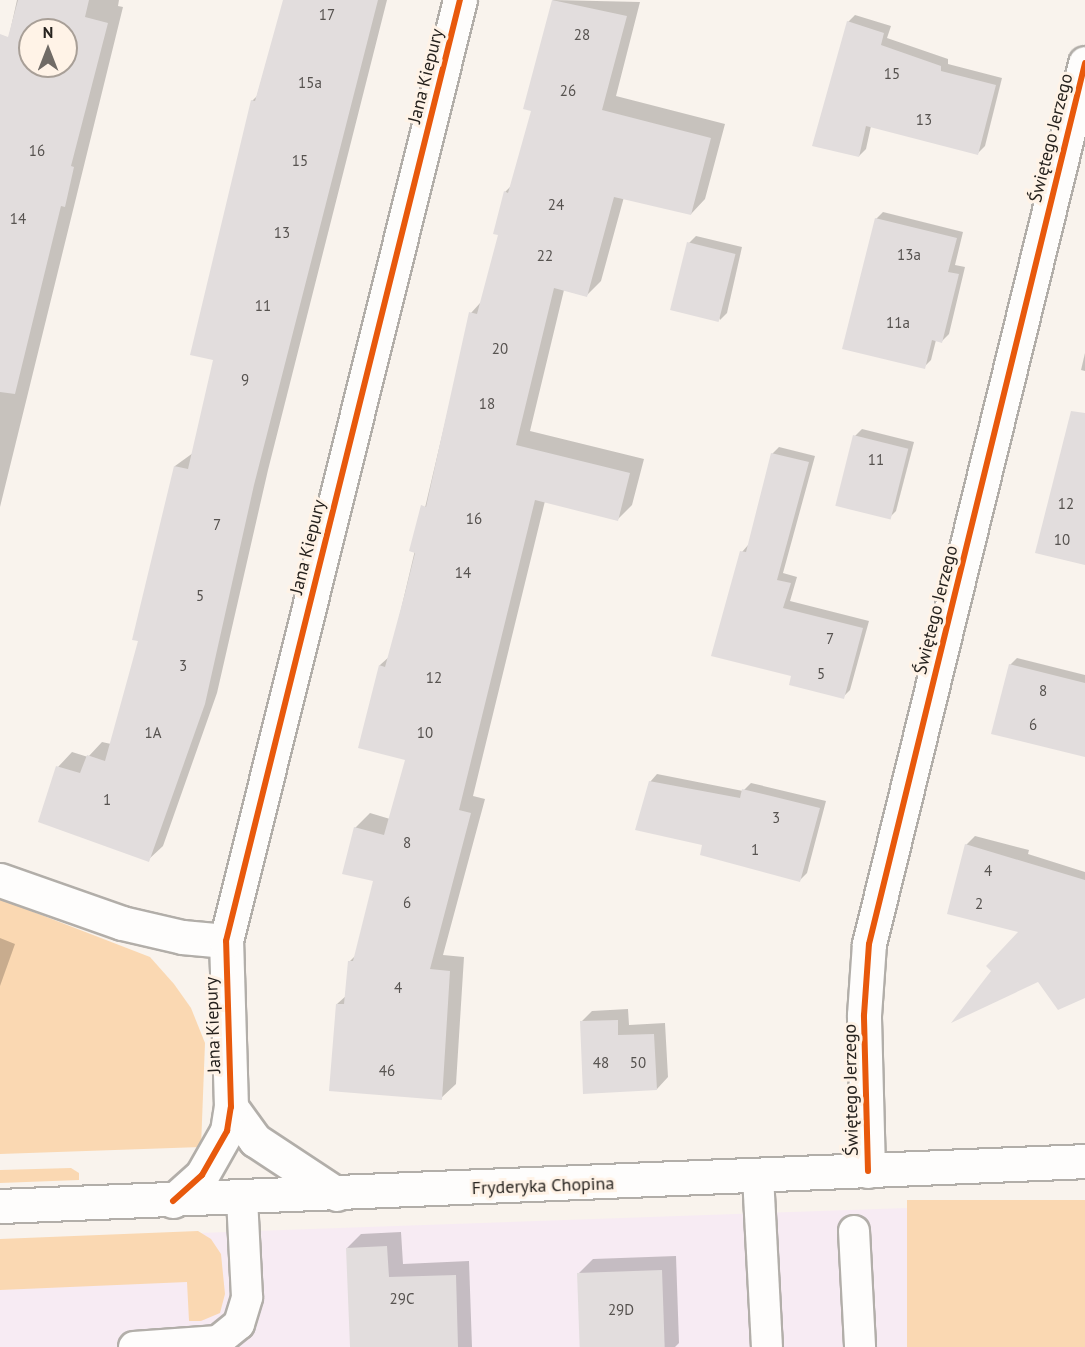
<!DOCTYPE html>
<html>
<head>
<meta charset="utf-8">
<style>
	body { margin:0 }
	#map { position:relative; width:1085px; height:1347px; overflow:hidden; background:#f9f3ed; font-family:"PT Sans",sans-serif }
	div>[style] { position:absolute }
	.medical>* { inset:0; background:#f7ebf3 }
	.green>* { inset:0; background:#fad8b2; transform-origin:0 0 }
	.shadow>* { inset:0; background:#0003 }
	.building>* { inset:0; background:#e2dddd; transform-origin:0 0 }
	.roads { filter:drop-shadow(2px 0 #b2aea9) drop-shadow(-2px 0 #b2aea9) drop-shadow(0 2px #b2aea9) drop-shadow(0 -2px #b2aea9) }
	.service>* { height:30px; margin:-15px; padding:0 15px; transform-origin:15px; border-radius:15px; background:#fefdfc }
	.minor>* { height:33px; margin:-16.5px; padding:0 16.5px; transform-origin:16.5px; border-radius:16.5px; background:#fefdfc }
	.cycleway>* { height:6px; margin:-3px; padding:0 3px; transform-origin:3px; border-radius:3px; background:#e8590c }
	span { translate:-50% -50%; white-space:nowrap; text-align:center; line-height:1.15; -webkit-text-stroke:6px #fff3e7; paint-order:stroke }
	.number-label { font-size:15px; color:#56524f }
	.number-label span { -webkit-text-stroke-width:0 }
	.street-label { font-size:18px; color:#26221e }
	.north { position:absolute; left:18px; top:18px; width:60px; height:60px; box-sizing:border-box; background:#fff3e7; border:2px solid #a89f97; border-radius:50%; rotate:0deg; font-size:16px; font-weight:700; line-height:24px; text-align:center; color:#26221e }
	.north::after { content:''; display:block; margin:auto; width:21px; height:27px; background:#706b66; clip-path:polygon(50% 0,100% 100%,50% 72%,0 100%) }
</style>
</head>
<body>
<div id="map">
	<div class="medical">
		<i style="clip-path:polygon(907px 1208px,913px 1347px,0 1347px,0 1240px)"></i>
	</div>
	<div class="green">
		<i style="clip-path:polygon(0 899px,150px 957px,174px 984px,191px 1008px,205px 1043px,201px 1147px,0 1154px)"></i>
		<i style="clip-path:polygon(71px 1168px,79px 1173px,79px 1180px,0 1183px,0 1170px)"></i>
		<i style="left:1085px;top:1200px;width:147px;height:178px;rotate:90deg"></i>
		<i style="clip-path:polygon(198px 1231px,211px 1239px,221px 1254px,225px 1294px,220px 1313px,201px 1321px,189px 1321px,187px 1282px,0 1290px,0 1239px)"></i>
	</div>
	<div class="shadow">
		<i style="clip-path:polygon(evenodd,17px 0,119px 0,118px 6px,123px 7px,0 507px,0 77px,17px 0,30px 30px,66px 30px,66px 66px,30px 66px,30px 30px)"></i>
		<i style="clip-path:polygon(284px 0,387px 0,268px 470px,217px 693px,163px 846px,148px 860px,58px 767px,72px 752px,88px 757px,102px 742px,111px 744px,140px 640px,175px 466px,193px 453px,215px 359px,252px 101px,257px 96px)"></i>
		<i style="clip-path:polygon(553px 0,640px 2px,616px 96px,725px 124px,705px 199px,691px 214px,624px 197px,601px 281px,586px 296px,564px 290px,530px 431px,644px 459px,632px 505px,617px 520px,545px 501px,473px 796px,485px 799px,443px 955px,464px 957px,456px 1084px,441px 1098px,337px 1004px,347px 995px,350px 961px,356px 955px,374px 880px,355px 828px,370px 813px,390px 819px,407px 759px,360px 747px,380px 665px,390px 656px,471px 313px,481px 302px,500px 234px,505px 192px,512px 185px,533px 110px,525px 108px)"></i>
		<i style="clip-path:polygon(855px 15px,891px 26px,887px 38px,948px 59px,948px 64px,1002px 78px,985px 146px,978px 153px,871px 126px,866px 149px,859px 156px,848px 22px)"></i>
		<i style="clip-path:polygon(883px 212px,963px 232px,955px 265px,965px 267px,949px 334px,942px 341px,936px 340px,931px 360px,924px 367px,876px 219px)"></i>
		<i style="clip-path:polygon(696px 236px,742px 247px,727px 313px,720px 320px,689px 243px)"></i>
		<i style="clip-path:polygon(1085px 353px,1085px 371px,1081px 370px)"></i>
		<i style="clip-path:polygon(862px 429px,914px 442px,896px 511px,889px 518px,855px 436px)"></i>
		<i style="clip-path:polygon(779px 447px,815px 456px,783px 573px,797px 577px,790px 601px,869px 621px,850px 690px,843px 697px,793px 675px,742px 552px,749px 544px,772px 454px)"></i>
		<i style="clip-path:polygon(1017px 658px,1085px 675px,1085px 755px,1010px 665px)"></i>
		<i style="clip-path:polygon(657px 774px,743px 791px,751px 783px,826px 801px,807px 873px,800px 880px,704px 844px,650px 782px)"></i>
		<i style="clip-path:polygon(975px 836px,1029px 850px,1028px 854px,1085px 872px,1085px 996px,1021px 931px,966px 845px)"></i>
		<i style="clip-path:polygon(0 938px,15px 944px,0 986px)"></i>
		<i style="clip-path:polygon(628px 1009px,629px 1025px,665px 1023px,668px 1077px,657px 1089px,581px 1022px,592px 1011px)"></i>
		<i style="clip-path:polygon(401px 1232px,403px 1264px,469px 1261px,472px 1347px,352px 1347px,347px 1248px,361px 1234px)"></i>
		<i style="clip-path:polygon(676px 1256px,679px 1343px,675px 1347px,581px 1347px,579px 1273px,593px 1259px)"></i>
	</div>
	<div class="building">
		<i style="clip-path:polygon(evenodd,18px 0,89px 0,85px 17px,108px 23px,71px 166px,74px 167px,65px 207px,61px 206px,15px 394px,0 392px,0 34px,8px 37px,18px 0,30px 30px,66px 30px,66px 66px,30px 66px,30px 30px)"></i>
		<i style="clip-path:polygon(283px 0,378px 0,254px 485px,205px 704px,149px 862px,38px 822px,56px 766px,80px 773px,87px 755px,105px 761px,138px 641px,132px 640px,174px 466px,188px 469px,213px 360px,190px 355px,251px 100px,255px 101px)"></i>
		<i style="clip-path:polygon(552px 0,627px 16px,602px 110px,711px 138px,691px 215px,614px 197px,587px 297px,554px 288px,516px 445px,630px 473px,618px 521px,535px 500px,459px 810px,471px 813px,430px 969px,450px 971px,442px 1100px,329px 1091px,336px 1004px,344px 1004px,348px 961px,353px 961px,373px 881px,342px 874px,354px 827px,384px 835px,405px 760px,358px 748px,379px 665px,385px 667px,405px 593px,415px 553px,409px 551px,421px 505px,426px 507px,469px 312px,477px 314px,498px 235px,493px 234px,504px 191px,508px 193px,531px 111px,523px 109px)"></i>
		<i style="clip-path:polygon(847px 21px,884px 33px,881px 45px,941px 66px,941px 71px,996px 85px,978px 155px,866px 126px,859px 157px,812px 146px)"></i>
		<i style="clip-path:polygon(875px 218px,957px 238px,948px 272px,959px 274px,942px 343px,932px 340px,925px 369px,842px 349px)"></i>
		<i style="left:687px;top:242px;width:50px;height:70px;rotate:14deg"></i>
		<i style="clip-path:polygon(1071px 411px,1085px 413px,1085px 565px,1035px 553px)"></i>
		<i style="left:853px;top:435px;width:57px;height:73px;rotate:14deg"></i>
		<i style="clip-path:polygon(771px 453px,809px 462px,777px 580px,791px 583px,783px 608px,863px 628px,844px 699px,789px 685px,791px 676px,711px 656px,740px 551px,746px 552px)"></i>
		<i style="clip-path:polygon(1009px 664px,1085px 683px,1085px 757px,991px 734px)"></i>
		<i style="clip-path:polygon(649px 781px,740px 798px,742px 789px,820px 808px,800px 882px,700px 855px,702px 845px,635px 830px)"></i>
		<i style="clip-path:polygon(965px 844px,1085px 880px,1085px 998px,1058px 1010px,1038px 982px,951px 1023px,991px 971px,986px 966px,1018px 932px,947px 914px)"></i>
		<i style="clip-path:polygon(618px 1020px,618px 1035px,654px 1034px,657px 1090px,583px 1094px,580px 1021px)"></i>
		<i style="clip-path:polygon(387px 1246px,389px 1277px,456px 1275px,458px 1347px,350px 1347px,346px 1248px)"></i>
		<i style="left:662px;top:1270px;width:77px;height:85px;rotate:88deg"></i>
	</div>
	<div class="roads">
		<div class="service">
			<i style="left:758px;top:1176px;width:171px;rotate:87deg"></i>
			<i style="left:854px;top:1231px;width:116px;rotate:87deg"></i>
			<i style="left:134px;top:1347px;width:84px;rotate:-4.1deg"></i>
			<i style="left:218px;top:1341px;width:27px;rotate:-39deg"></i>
			<i style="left:239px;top:1324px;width:28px;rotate:-73deg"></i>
			<i style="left:247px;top:1297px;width:98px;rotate:-92.9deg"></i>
		</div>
		<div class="minor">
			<i style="left:0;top:880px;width:129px;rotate:19.4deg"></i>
			<i style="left:122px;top:923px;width:62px;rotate:13.1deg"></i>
			<i style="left:182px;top:937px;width:44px;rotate:5.2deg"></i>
			<i style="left:231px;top:1107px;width:41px;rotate:54deg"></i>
			<i style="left:255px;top:1140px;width:98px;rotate:33.4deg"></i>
			<i style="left:868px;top:1171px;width:156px;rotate:-91.5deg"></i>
			<i style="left:864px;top:1015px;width:71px;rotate:-86deg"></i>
			<i style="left:869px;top:944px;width:907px;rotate:-76.22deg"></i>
			<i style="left:173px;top:1201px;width:39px;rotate:-42deg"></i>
			<i style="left:202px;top:1175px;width:51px;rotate:-60.4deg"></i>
			<i style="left:227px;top:1131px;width:24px;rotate:-81deg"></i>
			<i style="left:231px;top:1107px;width:166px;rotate:-91.7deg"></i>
			<i style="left:226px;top:941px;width:970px;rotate:-76.04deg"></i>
			<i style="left:0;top:1206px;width:1086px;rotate:-2.37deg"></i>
		</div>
	</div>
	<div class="cycleway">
		<i style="left:868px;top:1171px;width:156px;rotate:-91.5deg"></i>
		<i style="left:864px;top:1015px;width:71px;rotate:-86deg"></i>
		<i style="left:869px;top:944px;width:907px;rotate:-76.22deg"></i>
		<i style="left:173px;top:1201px;width:39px;rotate:-42deg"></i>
		<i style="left:202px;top:1175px;width:51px;rotate:-60.4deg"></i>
		<i style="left:227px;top:1131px;width:24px;rotate:-81deg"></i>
		<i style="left:231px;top:1107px;width:166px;rotate:-91.7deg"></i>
		<i style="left:226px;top:941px;width:970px;rotate:-76.04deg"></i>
	</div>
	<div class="number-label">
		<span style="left:327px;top:15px">17</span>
		<span style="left:582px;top:35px">28</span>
		<span style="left:892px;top:74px">15</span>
		<span style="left:310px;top:83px">15a</span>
		<span style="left:568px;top:91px">26</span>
		<span style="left:924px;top:120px">13</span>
		<span style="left:37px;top:151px">16</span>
		<span style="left:300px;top:161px">15</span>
		<span style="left:556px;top:205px">24</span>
		<span style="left:18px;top:219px">14</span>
		<span style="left:282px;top:233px">13</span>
		<span style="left:909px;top:255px">13a</span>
		<span style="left:545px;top:256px">22</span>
		<span style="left:263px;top:306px">11</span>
		<span style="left:898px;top:323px">11a</span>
		<span style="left:500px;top:349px">20</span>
		<span style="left:245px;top:380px">9</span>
		<span style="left:487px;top:404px">18</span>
		<span style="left:876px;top:460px">11</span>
		<span style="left:1066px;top:504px">12</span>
		<span style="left:474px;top:519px">16</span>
		<span style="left:217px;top:525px">7</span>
		<span style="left:1062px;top:540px">10</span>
		<span style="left:463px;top:573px">14</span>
		<span style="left:200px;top:596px">5</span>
		<span style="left:830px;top:639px">7</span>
		<span style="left:183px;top:666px">3</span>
		<span style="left:821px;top:674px">5</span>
		<span style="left:434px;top:678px">12</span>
		<span style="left:1043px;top:691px">8</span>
		<span style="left:1033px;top:725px">6</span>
		<span style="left:153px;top:733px">1A</span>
		<span style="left:425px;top:733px">10</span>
		<span style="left:107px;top:800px">1</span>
		<span style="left:776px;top:818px">3</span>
		<span style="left:407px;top:843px">8</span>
		<span style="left:755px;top:850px">1</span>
		<span style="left:988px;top:871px">4</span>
		<span style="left:407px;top:903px">6</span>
		<span style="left:979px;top:904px">2</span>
		<span style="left:398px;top:988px">4</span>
		<span style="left:601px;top:1063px">48</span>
		<span style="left:638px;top:1063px">50</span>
		<span style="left:387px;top:1071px">46</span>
		<span style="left:402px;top:1299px">29C</span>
		<span style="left:621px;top:1310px">29D</span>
	</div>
	<div class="street-label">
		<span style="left:426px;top:76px;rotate:-76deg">Jana Kiepury</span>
		<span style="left:1051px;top:138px;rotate:-76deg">Świętego Jerzego</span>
		<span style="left:308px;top:547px;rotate:-76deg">Jana Kiepury</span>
		<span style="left:936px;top:610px;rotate:-76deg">Świętego Jerzego</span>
		<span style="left:213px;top:1025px;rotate:-92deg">Jana Kiepury</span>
		<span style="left:851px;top:1090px;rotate:-91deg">Świętego Jerzego</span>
		<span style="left:543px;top:1186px;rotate:-2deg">Fryderyka Chopina</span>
	</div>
	<div class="north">N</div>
</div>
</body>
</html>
